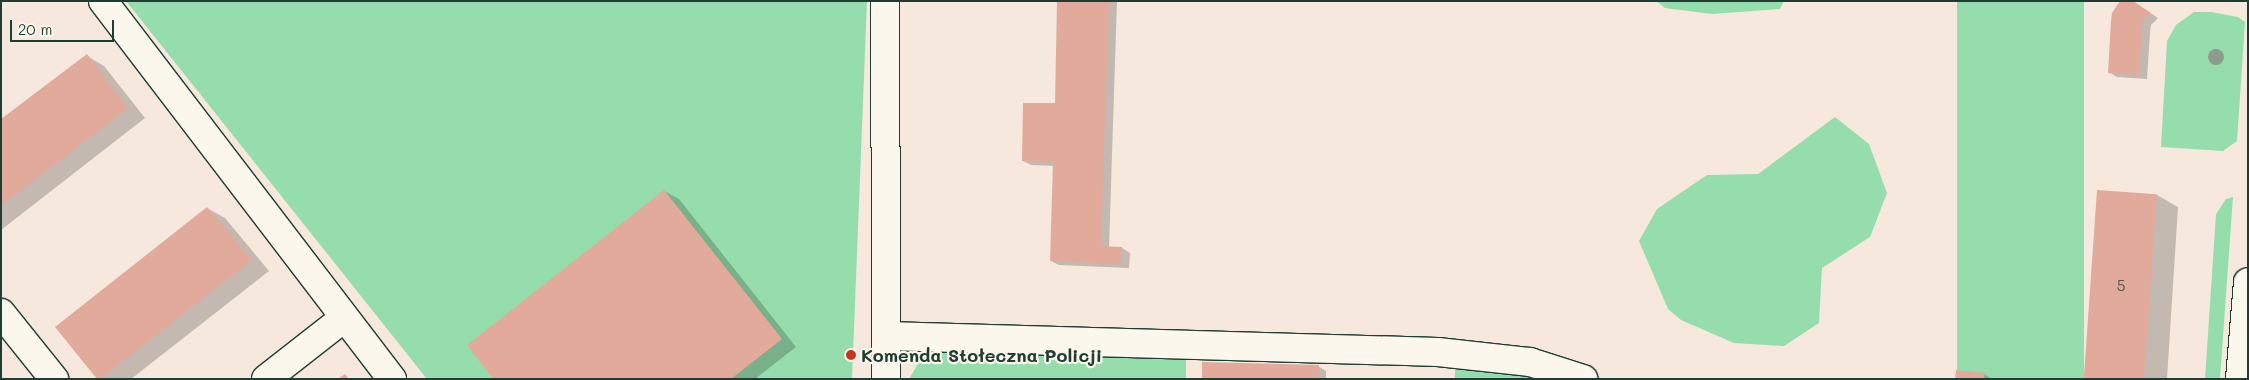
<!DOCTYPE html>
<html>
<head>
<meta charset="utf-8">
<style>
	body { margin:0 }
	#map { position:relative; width:2249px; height:380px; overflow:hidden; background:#f6e8dc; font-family:Mali,sans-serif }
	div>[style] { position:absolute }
	.green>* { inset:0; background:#95ddac; transform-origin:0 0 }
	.shadow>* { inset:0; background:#0003 }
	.building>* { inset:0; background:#e2aa9b; transform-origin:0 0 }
	.roads { filter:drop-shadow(1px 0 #1f3d34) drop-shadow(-1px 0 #1f3d34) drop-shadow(0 1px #1f3d34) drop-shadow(0 -1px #1f3d34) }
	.minor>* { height:28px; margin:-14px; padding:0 14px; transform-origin:14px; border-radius:14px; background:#fbf7ec }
	.trees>* { width:16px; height:16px; margin:-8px; border-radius:50%; background:#8d9c8d }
	.dots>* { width:14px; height:14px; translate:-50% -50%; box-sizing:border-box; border:2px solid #fbf7ec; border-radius:50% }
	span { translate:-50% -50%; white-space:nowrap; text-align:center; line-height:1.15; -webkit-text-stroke:4.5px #fbf7ec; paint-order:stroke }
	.number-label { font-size:15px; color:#50584e }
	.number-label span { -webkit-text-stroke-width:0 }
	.poi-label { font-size:18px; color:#1f3d34; font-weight:700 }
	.left { translate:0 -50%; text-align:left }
	.frame { position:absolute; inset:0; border:2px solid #1f3d34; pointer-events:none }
	.scale { position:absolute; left:10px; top:20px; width:104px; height:22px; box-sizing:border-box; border:2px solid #1f3d34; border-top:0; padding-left:6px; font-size:15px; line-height:18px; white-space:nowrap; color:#1f3d34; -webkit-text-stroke:4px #fbf7ec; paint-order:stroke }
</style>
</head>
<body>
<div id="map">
	<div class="green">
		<i style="clip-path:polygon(126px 1px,867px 1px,852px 379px,427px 379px)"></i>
		<i style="clip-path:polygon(1656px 1px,1784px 1px,1780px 9px,1712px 14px,1665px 8px)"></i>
		<i style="left:1957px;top:1px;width:127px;height:379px"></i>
		<i style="clip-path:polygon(2194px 12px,2211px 12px,2238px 17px,2245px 22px,2237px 141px,2223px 151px,2161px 147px,2167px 41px,2176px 25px)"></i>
		<i style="clip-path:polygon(1835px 117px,1869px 144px,1887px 193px,1870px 237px,1822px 268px,1819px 323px,1784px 346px,1734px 343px,1681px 320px,1668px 309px,1639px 241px,1657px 209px,1707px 175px,1758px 174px)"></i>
		<i style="clip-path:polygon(2233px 197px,2220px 379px,2205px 379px,2216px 214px,2226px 199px)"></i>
		<i style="clip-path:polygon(925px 352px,1186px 360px,1186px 379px,909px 379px)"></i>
		<i style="clip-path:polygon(1465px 363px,1547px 379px,1455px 379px,1455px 370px)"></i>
	</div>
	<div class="shadow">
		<i style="clip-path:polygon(1059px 1px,1117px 1px,1109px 248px,1122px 248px,1130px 253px,1129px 268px,1059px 265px,1051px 261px,1054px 166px,1031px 165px,1023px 161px,1056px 105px)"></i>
		<i style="clip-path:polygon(2132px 1px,2158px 18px,2151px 25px,2150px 33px,2147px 79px,2117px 77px,2109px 72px)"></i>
		<i style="clip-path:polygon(87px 56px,104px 66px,145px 118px,1px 230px,1px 121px)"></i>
		<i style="clip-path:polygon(664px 191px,679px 199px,796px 347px,755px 379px,495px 379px)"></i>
		<i style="clip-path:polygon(2098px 191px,2157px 195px,2178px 207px,2167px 379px,2086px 379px)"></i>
		<i style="clip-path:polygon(207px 208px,225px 218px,269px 271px,131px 379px,98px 379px)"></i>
		<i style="clip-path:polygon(1318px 366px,1326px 371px,1326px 379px,1203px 379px)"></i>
		<i style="clip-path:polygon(1984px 374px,1992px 379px,1956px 379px)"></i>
	</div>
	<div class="building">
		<i style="clip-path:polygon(1057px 1px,1109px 1px,1101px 246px,1122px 247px,1121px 264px,1050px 261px,1053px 162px,1022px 161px,1023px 103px,1055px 103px)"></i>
		<i style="clip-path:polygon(2120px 1px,2133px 1px,2151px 13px,2143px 20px,2142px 28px,2139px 75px,2108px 73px,2111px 21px,2112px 13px)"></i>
		<i style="clip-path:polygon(87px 54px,128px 108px,1px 206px,1px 119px)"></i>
		<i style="clip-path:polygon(664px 190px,782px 339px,731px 379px,493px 379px,467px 345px)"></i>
		<i style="left:2097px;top:190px;width:60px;height:189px;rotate:4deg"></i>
		<i style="clip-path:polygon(207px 207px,252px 260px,100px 379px,97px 379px,55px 327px)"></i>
		<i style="clip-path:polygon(1202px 362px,1319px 365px,1318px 379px,1202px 379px)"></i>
		<i style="clip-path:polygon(1956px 370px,1985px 373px,1984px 379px,1955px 379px)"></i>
		<i style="clip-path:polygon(345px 374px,349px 379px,338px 379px)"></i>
	</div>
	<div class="roads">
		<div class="minor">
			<i style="left:103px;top:1px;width:476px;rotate:52.6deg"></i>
			<i style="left:885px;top:1px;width:378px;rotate:89.8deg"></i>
			<i style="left:1px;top:313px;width:85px;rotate:51.2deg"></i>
			<i style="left:887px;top:336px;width:551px;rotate:1.66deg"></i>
			<i style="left:1438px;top:352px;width:93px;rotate:6.2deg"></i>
			<i style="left:1530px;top:362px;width:56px;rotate:17.8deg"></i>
			<i style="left:266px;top:379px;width:99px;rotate:-38deg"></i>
			<i style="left:2240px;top:379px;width:97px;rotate:-85.3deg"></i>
		</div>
	</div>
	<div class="trees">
		<i style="left:2216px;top:57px"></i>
	</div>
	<div class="dots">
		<i style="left:851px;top:355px;background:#c8321e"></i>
	</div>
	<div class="number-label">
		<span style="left:2121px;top:286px">5</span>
	</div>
	<div class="poi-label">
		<span class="left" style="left:861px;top:355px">Komenda Stołeczna Policji</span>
	</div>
	<div class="frame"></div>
	<div class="scale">20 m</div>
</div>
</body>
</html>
